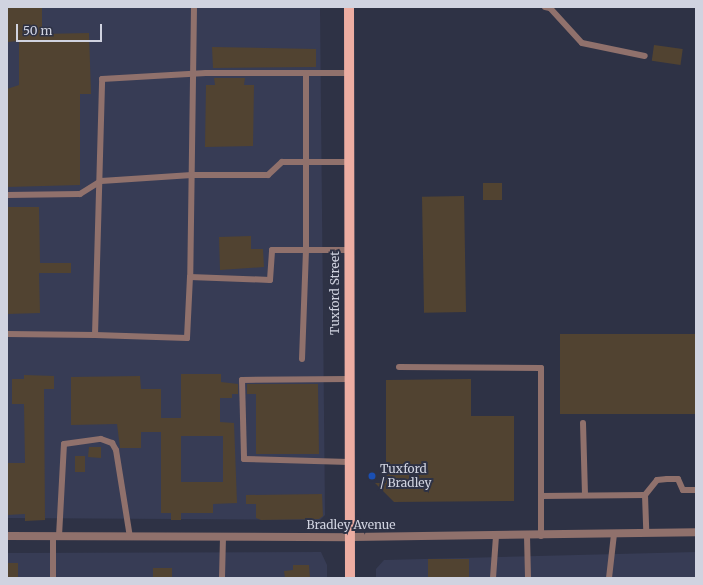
<!DOCTYPE html>
<html>
<head>
<meta charset="utf-8">
<style>
	body { margin:0 }
	#map { position:relative; width:703px; height:585px; overflow:hidden; background:#2e3245; font-family:Merriweather,serif }
	div>[style] { position:absolute }
	.built>* { inset:0; background:#373c55 }
	.building>* { inset:0; background:#514331; transform-origin:0 0 }
	.lane>* { height:6px; margin:-3px; padding:0 3px; transform-origin:3px; border-radius:3px; background:#90716c }
	.street>* { height:8px; margin:-4px; padding:0 4px; transform-origin:4px; border-radius:4px; background:#90716c }
	.primary>* { height:10px; margin:-5px; padding:0 5px; transform-origin:5px; border-radius:5px; background:#edada2 }
	.dots>* { width:11px; height:11px; translate:-50% -50%; box-sizing:border-box; border:2px solid #2e3245; border-radius:50% }
	span { translate:-50% -50%; white-space:nowrap; text-align:center; line-height:1.15; -webkit-text-stroke:4px #2e3245; paint-order:stroke }
	.street-label { font-size:12px; color:#d0d3e0 }
	.poi-label { font-size:12px; color:#d0d3e0 }
	.left { translate:0 -50%; text-align:left }
	.frame { position:absolute; inset:0; border:8px solid #d0d3e0; pointer-events:none }
	.scale { position:absolute; left:16px; top:24px; width:86px; height:18px; box-sizing:border-box; border:2px solid #d0d3e0; border-top:0; padding-left:5px; font-size:12px; line-height:14px; white-space:nowrap; color:#d0d3e0; -webkit-text-stroke:3px #2e3245; paint-order:stroke }
</style>
</head>
<body>
<div id="map">
	<div class="built">
		<i style="clip-path:polygon(7px 7px,320px 7px,325px 515px,320px 520px,7px 518px)"></i>
		<i style="clip-path:polygon(321px 552px,327px 565px,327px 578px,7px 578px,7px 553px)"></i>
		<i style="clip-path:polygon(696px 552px,696px 578px,376px 578px,376px 569px,384px 560px)"></i>
	</div>
	<div class="building">
		<i style="clip-path:polygon(7px 7px,42px 7px,42px 34px,89px 33px,91px 94px,80px 94px,80px 185px,7px 187px,7px 89px,19px 85px,19px 41px,7px 42px)"></i>
		<i style="left:654px;top:45px;width:29px;height:16px;rotate:8deg"></i>
		<i style="clip-path:polygon(212px 47px,316px 49px,316px 67px,213px 68px)"></i>
		<i style="clip-path:polygon(214px 78px,245px 78px,244px 85px,254px 85px,253px 146px,205px 147px,206px 85px,215px 85px)"></i>
		<i style="left:483px;top:183px;width:19px;height:17px"></i>
		<i style="left:464px;top:196px;width:116px;height:42px;rotate:89deg"></i>
		<i style="clip-path:polygon(7px 207px,39px 207px,40px 263px,71px 263px,71px 273px,39px 273px,40px 313px,7px 314px)"></i>
		<i style="clip-path:polygon(251px 236px,251px 249px,263px 249px,264px 267px,220px 270px,219px 237px)"></i>
		<i style="left:560px;top:334px;width:136px;height:80px"></i>
		<i style="clip-path:polygon(evenodd,181px 374px,221px 374px,221px 382px,238px 384px,238px 394px,232px 394px,232px 398px,220px 398px,220px 422px,234px 423px,237px 503px,213px 504px,213px 513px,181px 513px,181px 520px,171px 520px,171px 513px,161px 513px,161px 432px,141px 432px,141px 448px,120px 448px,117px 424px,71px 425px,71px 377px,140px 376px,141px 389px,161px 389px,161px 418px,181px 418px,181px 374px,181px 436px,223px 436px,223px 482px,181px 482px,181px 436px)"></i>
		<i style="clip-path:polygon(24px 375px,54px 376px,54px 389px,44px 389px,45px 520px,25px 521px,25px 514px,7px 515px,7px 463px,25px 463px,24px 404px,12px 404px,12px 379px,24px 379px)"></i>
		<i style="clip-path:polygon(471px 379px,471px 416px,514px 416px,514px 501px,394px 502px,375px 483px,386px 483px,386px 380px)"></i>
		<i style="clip-path:polygon(247px 384px,318px 384px,319px 454px,256px 454px,256px 394px,247px 394px)"></i>
		<i style="clip-path:polygon(89px 447px,101px 447px,101px 458px,88px 457px)"></i>
		<i style="left:75px;top:456px;width:10px;height:16px"></i>
		<i style="clip-path:polygon(322px 494px,323px 516px,319px 519px,261px 520px,256px 518px,256px 504px,246px 504px,246px 495px)"></i>
		<i style="left:469px;top:559px;width:19px;height:41px;rotate:90deg"></i>
		<i style="left:7px;top:563px;width:11px;height:15px"></i>
		<i style="clip-path:polygon(293px 565px,309px 565px,310px 578px,285px 578px,284px 571px,293px 570px)"></i>
		<i style="left:153px;top:568px;width:19px;height:10px"></i>
	</div>
	<div class="lane">
		<i style="left:194px;top:7px;width:270px;rotate:90.8deg"></i>
		<i style="left:190px;top:277px;width:80px;rotate:2.1deg"></i>
		<i style="left:270px;top:280px;width:30px;rotate:-86deg"></i>
		<i style="left:272px;top:250px;width:75px"></i>
		<i style="left:545px;top:7px;width:5px;rotate:11deg"></i>
		<i style="left:550px;top:8px;width:47px;rotate:47.6deg"></i>
		<i style="left:582px;top:43px;width:64px;rotate:11.7deg"></i>
		<i style="left:7px;top:195px;width:73px;rotate:-0.8deg"></i>
		<i style="left:80px;top:194px;width:25px;rotate:-32deg"></i>
		<i style="left:101px;top:181px;width:91px;rotate:-3.8deg"></i>
		<i style="left:192px;top:175px;width:76px"></i>
		<i style="left:268px;top:175px;width:19px;rotate:-43deg"></i>
		<i style="left:282px;top:162px;width:66px"></i>
		<i style="left:7px;top:334px;width:88px;rotate:0.7deg"></i>
		<i style="left:95px;top:335px;width:256px;rotate:-88.4deg"></i>
		<i style="left:102px;top:79px;width:104px;rotate:-3.3deg"></i>
		<i style="left:206px;top:73px;width:142px"></i>
		<i style="left:95px;top:335px;width:92px;rotate:1.9deg"></i>
		<i style="left:187px;top:338px;width:61px;rotate:-87.2deg"></i>
		<i style="left:302px;top:359px;width:108px;rotate:-87.9deg"></i>
		<i style="left:306px;top:251px;width:178px;rotate:-90deg"></i>
		<i style="left:399px;top:367px;width:142px;rotate:0.4deg"></i>
		<i style="left:541px;top:368px;width:168px;rotate:90deg"></i>
		<i style="left:349px;top:379px;width:107px;rotate:179.5deg"></i>
		<i style="left:242px;top:380px;width:79px;rotate:88.5deg"></i>
		<i style="left:244px;top:459px;width:105px;rotate:1.6deg"></i>
		<i style="left:583px;top:423px;width:72px;rotate:88.4deg"></i>
		<i style="left:645px;top:495px;width:38px;rotate:88deg"></i>
		<i style="left:541px;top:496px;width:104px;rotate:-0.6deg"></i>
		<i style="left:645px;top:495px;width:19px;rotate:-51deg"></i>
		<i style="left:657px;top:480px;width:10px;rotate:-6deg"></i>
		<i style="left:667px;top:479px;width:11px"></i>
		<i style="left:678px;top:479px;width:12px;rotate:66deg"></i>
		<i style="left:683px;top:490px;width:13px"></i>
		<i style="left:53px;top:536px;width:42px;rotate:90deg"></i>
		<i style="left:59px;top:536px;width:92px;rotate:-86.9deg"></i>
		<i style="left:64px;top:444px;width:37px;rotate:-8deg"></i>
		<i style="left:101px;top:439px;width:12px;rotate:20deg"></i>
		<i style="left:112px;top:443px;width:8px;rotate:60deg"></i>
		<i style="left:116px;top:450px;width:88px;rotate:80.9deg"></i>
		<i style="left:527px;top:536px;width:42px;rotate:88.6deg"></i>
		<i style="left:222px;top:578px;width:41px;rotate:-88.6deg"></i>
		<i style="left:493px;top:578px;width:42px;rotate:-85.9deg"></i>
		<i style="left:609px;top:578px;width:44px;rotate:-83.5deg"></i>
	</div>
	<div class="street">
		<i style="left:7px;top:536px;width:345px;rotate:0.2deg"></i>
		<i style="left:352px;top:537px;width:344px;rotate:-0.8deg"></i>
	</div>
	<div class="primary">
		<i style="left:349px;top:7px;width:571px;rotate:89.9deg"></i>
	</div>
	<div class="dots">
		<i style="left:372px;top:476px;background:#1a4fb4"></i>
	</div>
	<div class="street-label">
		<span style="left:335px;top:293px;rotate:-90deg">Tuxford Street</span>
		<span style="left:351px;top:525px">Bradley Avenue</span>
	</div>
	<div class="poi-label">
		<span class="left" style="left:380px;top:476px">Tuxford<br>/ Bradley</span>
	</div>
	<div class="frame"></div>
	<div class="scale">50 m</div>
</div>
</body>
</html>
